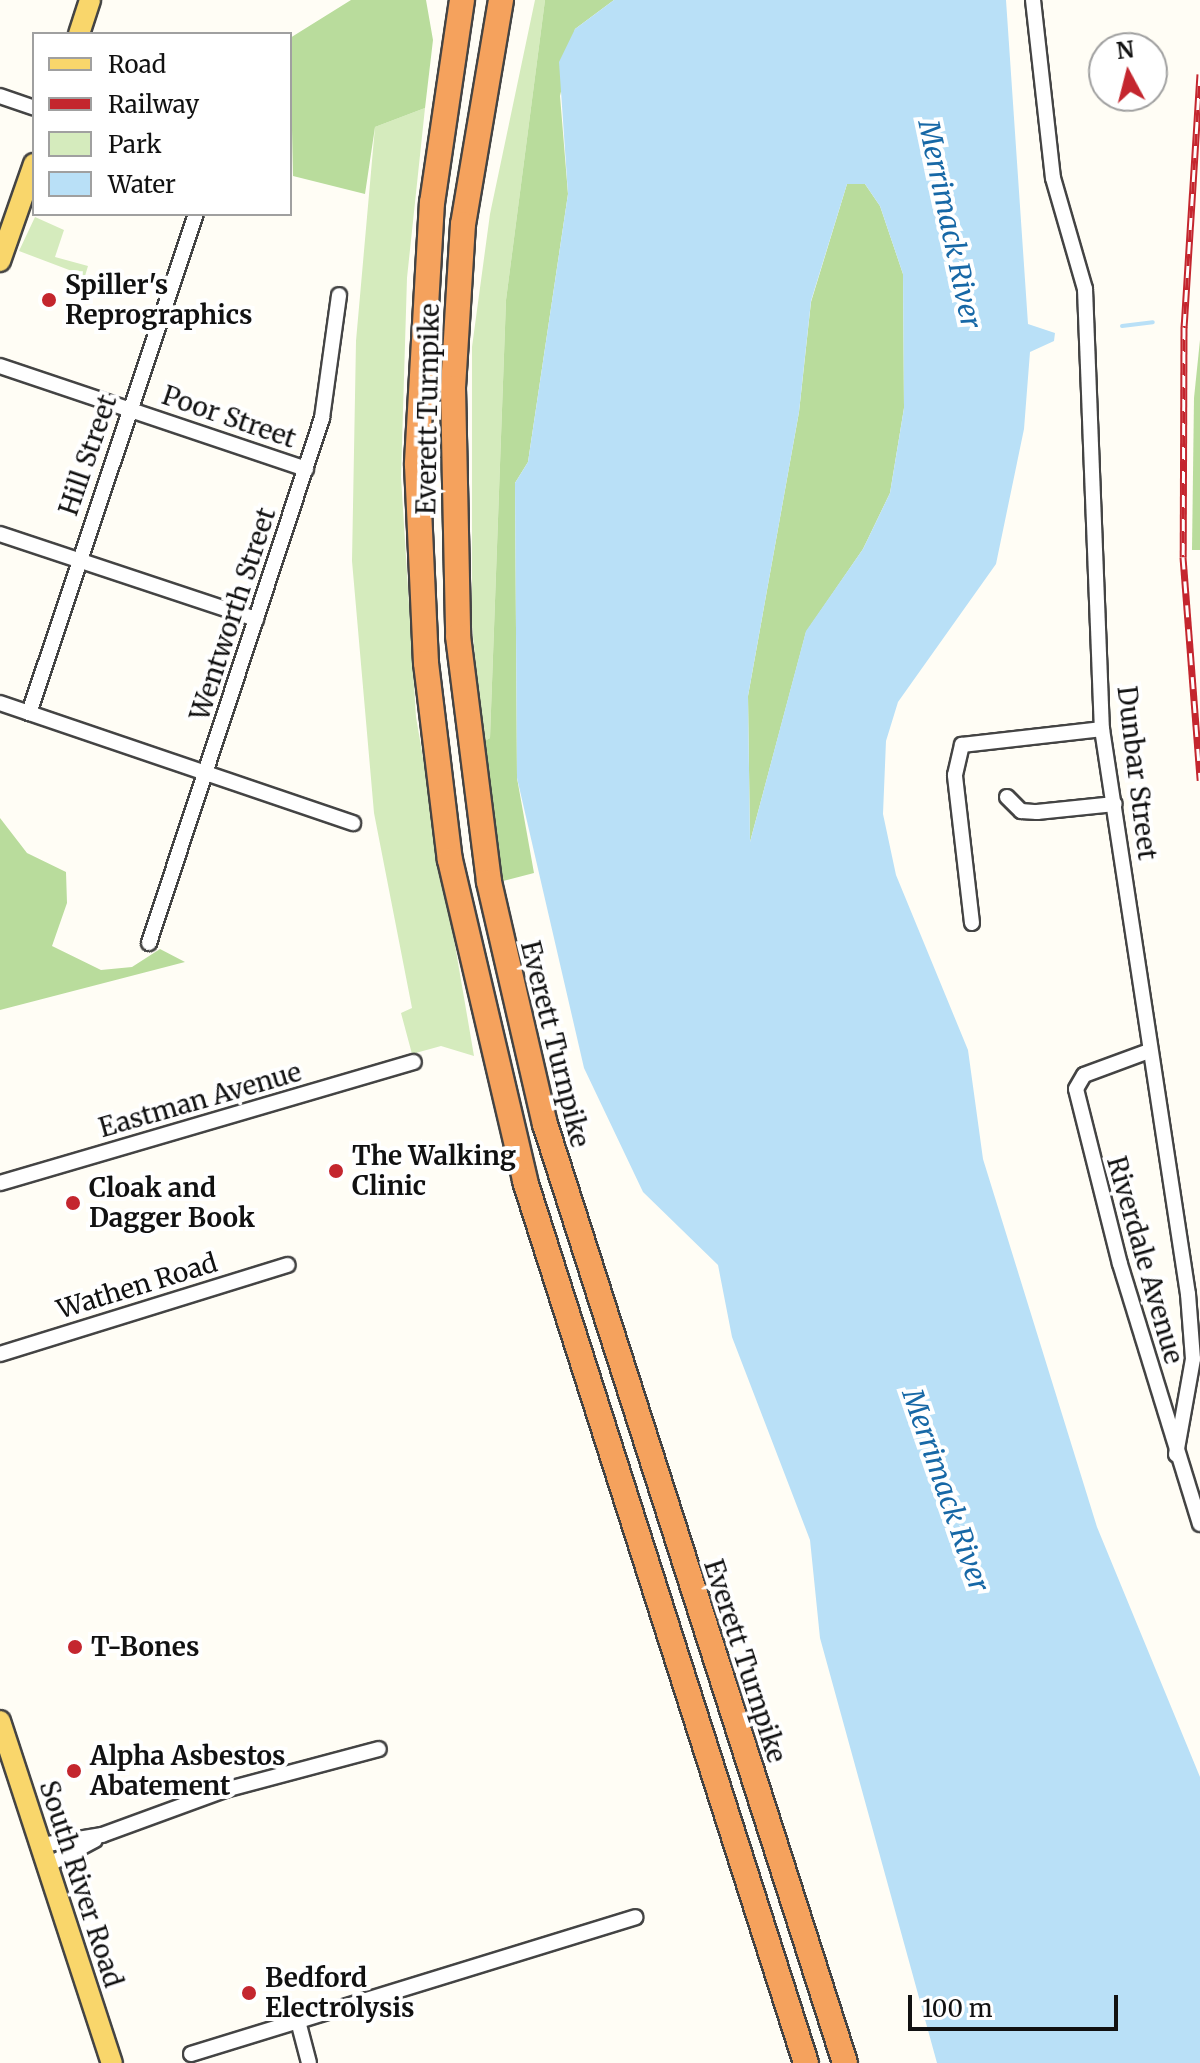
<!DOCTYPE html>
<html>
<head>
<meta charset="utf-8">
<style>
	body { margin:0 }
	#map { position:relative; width:1200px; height:2063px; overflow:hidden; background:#fffdf5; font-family:Merriweather,serif }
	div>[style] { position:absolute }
	.green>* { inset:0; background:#d5ebbd }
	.forest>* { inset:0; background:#b9dc9c }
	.water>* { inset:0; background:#b9e0f7 }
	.stream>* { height:4px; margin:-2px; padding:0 2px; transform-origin:2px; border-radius:2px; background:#b9e0f7 }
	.roads { filter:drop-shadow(2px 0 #444) drop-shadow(-2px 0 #444) drop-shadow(0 2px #444) drop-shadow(0 -2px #444) }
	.minor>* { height:14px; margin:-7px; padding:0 7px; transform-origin:7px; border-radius:7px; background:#fff }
	.primary>* { height:20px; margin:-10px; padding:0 10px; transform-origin:10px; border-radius:10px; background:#f9d66b }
	.motorway>* { height:24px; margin:-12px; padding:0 12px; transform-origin:12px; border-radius:12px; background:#f5a25d }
	.rail>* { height:7px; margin-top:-3.5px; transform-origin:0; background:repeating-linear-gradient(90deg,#fff 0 12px,#c4262e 0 24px); box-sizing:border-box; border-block:2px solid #c4262e }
	.dots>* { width:22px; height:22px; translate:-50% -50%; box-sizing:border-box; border:4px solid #fff; border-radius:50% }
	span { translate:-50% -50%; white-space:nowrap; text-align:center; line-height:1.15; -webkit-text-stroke:8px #fff; paint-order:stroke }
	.poi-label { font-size:26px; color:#111; font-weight:700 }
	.left { translate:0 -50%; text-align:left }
	.street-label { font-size:26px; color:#111 }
	.water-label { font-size:28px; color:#1768a6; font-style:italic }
	.legend { position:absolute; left:32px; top:32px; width:260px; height:184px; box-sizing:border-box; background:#fff; border:2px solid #a0a0a0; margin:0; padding:10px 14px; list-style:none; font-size:24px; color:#111 }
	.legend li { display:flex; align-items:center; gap:16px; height:40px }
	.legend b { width:40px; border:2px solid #a0a0a0 }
	.north { position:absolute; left:1088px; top:32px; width:80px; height:80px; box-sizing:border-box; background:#fff; border:2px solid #a0a0a0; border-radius:50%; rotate:353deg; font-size:22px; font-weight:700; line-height:32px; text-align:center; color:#111 }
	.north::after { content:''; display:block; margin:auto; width:28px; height:36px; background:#c4262e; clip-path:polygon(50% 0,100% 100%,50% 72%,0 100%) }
	.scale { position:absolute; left:908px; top:1995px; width:210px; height:36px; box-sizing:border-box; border:4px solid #111; border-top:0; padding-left:10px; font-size:24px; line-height:28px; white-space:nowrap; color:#111; -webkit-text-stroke:6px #fff; paint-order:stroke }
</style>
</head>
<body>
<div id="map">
	<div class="green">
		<i style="clip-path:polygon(535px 0,545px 0,506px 300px,490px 738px,483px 742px,472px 625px,472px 347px,490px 214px)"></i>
		<i style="clip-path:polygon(425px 108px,407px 278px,401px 477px,416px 717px,474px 1056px,441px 1046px,412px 1054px,401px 1013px,412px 1008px,374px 813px,352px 561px,356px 341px,375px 127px)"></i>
		<i style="clip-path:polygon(35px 217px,64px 230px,55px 257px,88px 266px,85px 276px,19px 251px)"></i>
	</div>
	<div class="forest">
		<i style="clip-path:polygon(351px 0,426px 0,433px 40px,425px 108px,375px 127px,365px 194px,293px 176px,290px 38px)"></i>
		<i style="clip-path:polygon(545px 0,614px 0,575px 29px,560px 96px,568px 194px,528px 462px,515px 483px,517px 778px,534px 873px,503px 881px,483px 742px,490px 738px,506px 300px)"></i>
		<i style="clip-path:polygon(847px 184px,865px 184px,880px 206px,903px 274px,904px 408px,890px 493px,863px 549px,806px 632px,750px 842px,748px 696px,799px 412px,811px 302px)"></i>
		<i style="clip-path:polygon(1200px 340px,1200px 550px,1192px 550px,1194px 398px)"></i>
		<i style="clip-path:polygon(0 818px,27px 853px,66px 872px,67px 903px,52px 946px,101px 970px,132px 967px,160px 949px,185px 962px,0 1010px)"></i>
	</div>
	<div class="water">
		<i style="clip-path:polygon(evenodd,614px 0,1006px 0,1028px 324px,1055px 333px,1054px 341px,1030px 352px,1024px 429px,996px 564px,898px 702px,886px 741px,883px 814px,896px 875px,968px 1050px,983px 1159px,1097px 1527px,1200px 1777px,1200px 2063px,937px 2063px,820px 1638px,810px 1540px,732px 1337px,718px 1265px,643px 1192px,584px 1068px,517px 778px,515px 483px,528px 462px,568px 194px,559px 62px,575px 29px,614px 0,847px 184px,865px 184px,880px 206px,903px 274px,904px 408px,890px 493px,863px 549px,806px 631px,750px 842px,748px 696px,799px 412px,811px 301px,847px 184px)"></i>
	</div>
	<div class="stream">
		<i style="left:1122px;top:326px;width:31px;rotate:-7deg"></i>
	</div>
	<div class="roads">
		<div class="minor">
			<i style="left:1033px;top:0;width:179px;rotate:83.6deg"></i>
			<i style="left:1053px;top:178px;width:116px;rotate:73.9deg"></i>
			<i style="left:1085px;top:289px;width:440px;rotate:87.8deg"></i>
			<i style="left:1102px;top:729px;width:572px;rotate:81.35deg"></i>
			<i style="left:1188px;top:1294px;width:65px;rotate:85.6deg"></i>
			<i style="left:1193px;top:1359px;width:97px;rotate:100.1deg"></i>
			<i style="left:0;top:96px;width:36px;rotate:19deg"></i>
			<i style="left:0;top:366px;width:323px;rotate:18.6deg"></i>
			<i style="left:0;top:534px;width:270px;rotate:18.4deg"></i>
			<i style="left:0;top:703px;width:373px;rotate:18.8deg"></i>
			<i style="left:29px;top:713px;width:526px;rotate:-71.5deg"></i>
			<i style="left:1007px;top:797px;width:20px;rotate:45deg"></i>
			<i style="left:1021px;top:811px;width:16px;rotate:4deg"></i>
			<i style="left:1037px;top:812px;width:78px;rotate:-5.9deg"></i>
			<i style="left:972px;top:923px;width:149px;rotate:-96.6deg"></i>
			<i style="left:955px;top:775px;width:31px;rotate:-77deg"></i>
			<i style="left:962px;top:745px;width:141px;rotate:-6.5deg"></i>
			<i style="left:149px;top:943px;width:553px;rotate:-71.76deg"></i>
			<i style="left:322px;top:418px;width:124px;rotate:-82.1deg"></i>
			<i style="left:1149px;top:1051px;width:69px;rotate:159.7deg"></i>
			<i style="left:1084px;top:1075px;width:16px;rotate:120deg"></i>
			<i style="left:1076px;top:1089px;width:180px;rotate:75.9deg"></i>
			<i style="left:1120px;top:1264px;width:272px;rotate:72.9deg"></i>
			<i style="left:0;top:1183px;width:431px;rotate:-16.3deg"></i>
			<i style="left:0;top:1354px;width:301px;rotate:-17.2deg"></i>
			<i style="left:42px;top:1845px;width:61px;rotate:-9.5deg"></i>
			<i style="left:102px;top:1835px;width:131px;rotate:-20.1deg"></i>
			<i style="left:225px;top:1790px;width:159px;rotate:-14.9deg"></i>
			<i style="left:48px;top:1865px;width:53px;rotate:-28deg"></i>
			<i style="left:298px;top:2021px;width:43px;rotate:75.3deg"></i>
			<i style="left:191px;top:2054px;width:465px;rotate:-17.1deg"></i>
		</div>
		<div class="primary">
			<i style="left:79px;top:34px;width:36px;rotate:-72deg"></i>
			<i style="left:0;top:261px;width:103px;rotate:-70.7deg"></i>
			<i style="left:0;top:1721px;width:360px;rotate:71.9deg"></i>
		</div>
		<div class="motorway">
			<i style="left:462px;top:0;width:204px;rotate:98.4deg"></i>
			<i style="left:432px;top:202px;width:263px;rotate:93.3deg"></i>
			<i style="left:417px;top:465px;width:198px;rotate:87.4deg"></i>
			<i style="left:426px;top:663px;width:198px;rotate:83.1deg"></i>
			<i style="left:450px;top:860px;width:330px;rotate:76.8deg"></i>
			<i style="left:525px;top:1181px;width:926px;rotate:72.33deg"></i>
			<i style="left:501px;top:0;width:227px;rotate:99.6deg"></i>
			<i style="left:463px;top:224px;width:164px;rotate:93.5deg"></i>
			<i style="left:453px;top:388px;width:248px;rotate:88.8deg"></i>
			<i style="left:458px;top:636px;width:248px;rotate:82.8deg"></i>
			<i style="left:489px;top:882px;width:248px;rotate:77deg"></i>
			<i style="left:545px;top:1124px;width:986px;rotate:72.28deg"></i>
		</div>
	</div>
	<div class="rail">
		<i style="left:1200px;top:74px;width:254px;rotate:93.6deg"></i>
		<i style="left:1184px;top:327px;width:230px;rotate:90.2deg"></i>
		<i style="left:1183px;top:557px;width:224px;rotate:85.6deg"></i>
	</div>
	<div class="dots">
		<i style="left:49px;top:300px;background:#c4262e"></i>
		<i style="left:336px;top:1171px;background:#c4262e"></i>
		<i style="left:73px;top:1203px;background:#c4262e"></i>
		<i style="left:75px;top:1647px;background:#c4262e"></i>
		<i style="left:74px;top:1771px;background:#c4262e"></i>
		<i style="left:249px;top:1993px;background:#c4262e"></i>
	</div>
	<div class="poi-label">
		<span class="left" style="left:65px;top:300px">Spiller's<br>Reprographics</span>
		<span class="left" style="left:352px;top:1171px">The Walking<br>Clinic</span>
		<span class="left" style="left:89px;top:1203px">Cloak and<br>Dagger Book</span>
		<span class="left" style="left:91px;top:1647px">T-Bones</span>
		<span class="left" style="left:90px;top:1771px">Alpha Asbestos<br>Abatement</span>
		<span class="left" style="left:265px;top:1993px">Bedford<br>Electrolysis</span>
	</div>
	<div class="street-label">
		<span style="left:428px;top:409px;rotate:-89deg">Everett Turnpike</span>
		<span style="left:229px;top:417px;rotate:19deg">Poor Street</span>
		<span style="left:88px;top:455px;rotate:-71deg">Hill Street</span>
		<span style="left:233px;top:614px;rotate:-72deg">Wentworth Street</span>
		<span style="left:1137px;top:773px;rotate:83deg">Dunbar Street</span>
		<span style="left:555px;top:1044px;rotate:76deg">Everett Turnpike</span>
		<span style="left:200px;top:1100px;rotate:-16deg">Eastman Avenue</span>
		<span style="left:1145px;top:1260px;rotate:74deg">Riverdale Avenue</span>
		<span style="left:137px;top:1286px;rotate:-17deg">Wathen Road</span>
		<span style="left:745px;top:1661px;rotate:72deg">Everett Turnpike</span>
		<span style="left:81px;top:1884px;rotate:72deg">South River Road</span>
	</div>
	<div class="water-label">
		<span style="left:950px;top:224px;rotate:78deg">Merrimack River</span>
		<span style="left:946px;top:1490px;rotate:71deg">Merrimack River</span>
	</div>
	<ul class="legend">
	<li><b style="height:10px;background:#f9d66b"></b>Road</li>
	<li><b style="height:10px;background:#c4262e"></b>Railway</li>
	<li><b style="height:22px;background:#d5ebbd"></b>Park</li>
	<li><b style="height:22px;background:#b9e0f7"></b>Water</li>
	</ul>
	<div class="north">N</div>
	<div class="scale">100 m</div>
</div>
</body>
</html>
